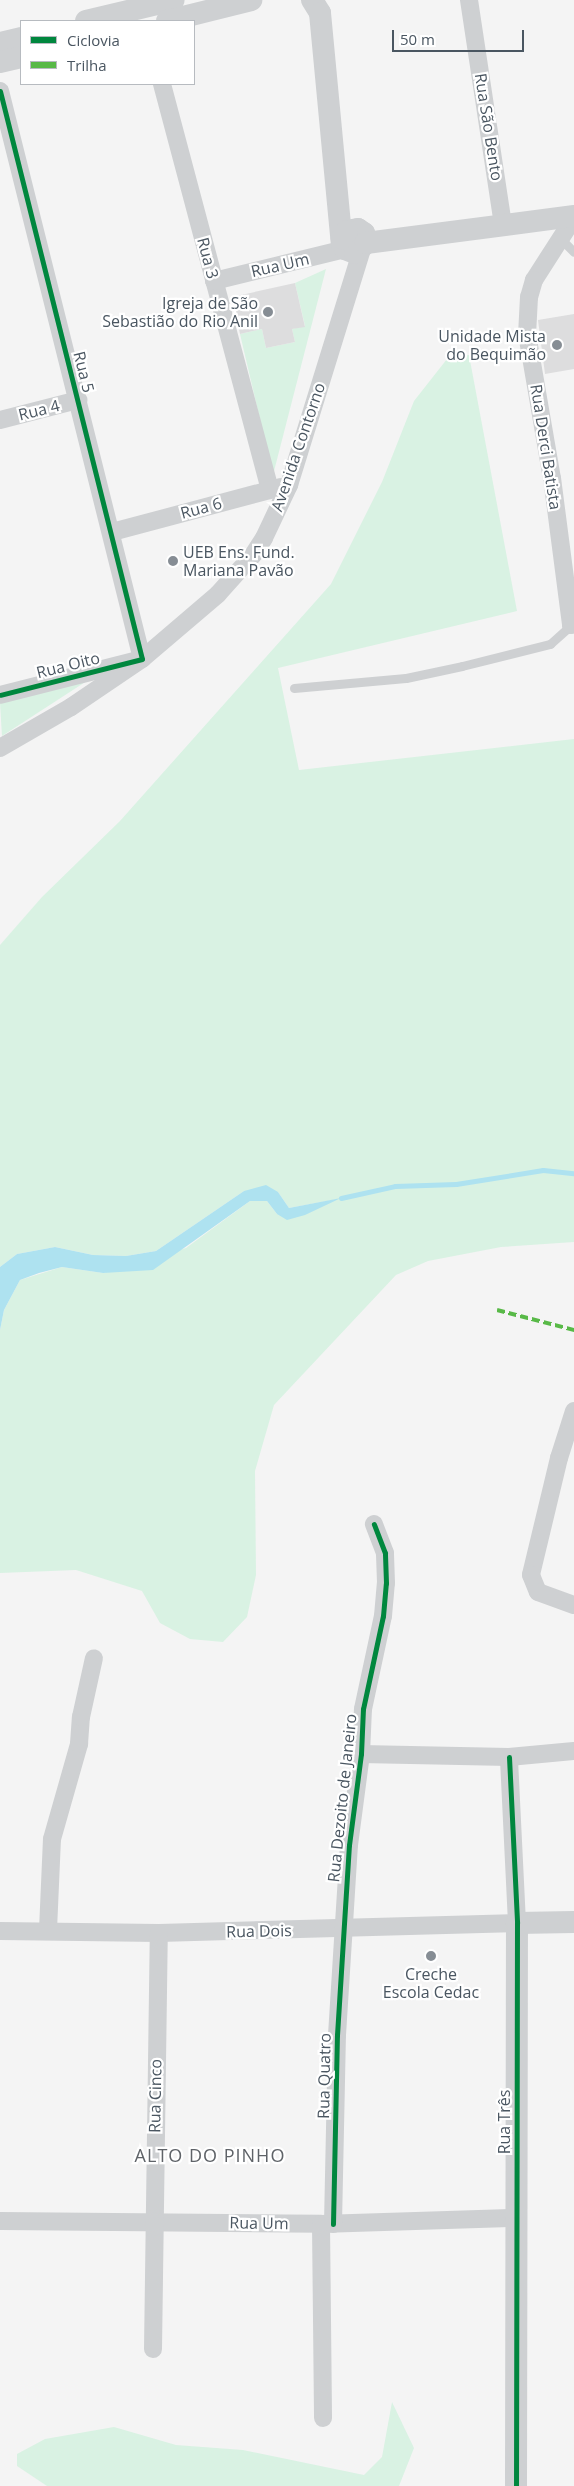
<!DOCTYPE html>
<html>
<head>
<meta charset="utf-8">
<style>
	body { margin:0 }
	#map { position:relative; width:574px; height:2486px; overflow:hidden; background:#f4f4f4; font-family:"Open Sans",sans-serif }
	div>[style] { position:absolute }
	.green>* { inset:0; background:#d9f2e3 }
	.water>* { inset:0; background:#aee2f0 }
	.stream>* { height:5px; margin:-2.5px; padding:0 2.5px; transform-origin:2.5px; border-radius:2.5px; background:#aee2f0 }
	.building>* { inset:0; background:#ddddde }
	.service>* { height:9px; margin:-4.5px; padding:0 4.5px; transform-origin:4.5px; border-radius:4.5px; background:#ced0d2 }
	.minor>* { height:18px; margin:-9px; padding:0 9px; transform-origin:9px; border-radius:9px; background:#ced0d2 }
	.tertiary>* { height:22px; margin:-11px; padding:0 11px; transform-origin:11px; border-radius:11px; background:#ced0d2 }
	.quiet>* { height:4px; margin-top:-2px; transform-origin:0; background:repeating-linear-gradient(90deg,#58b947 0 8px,transparent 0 12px) }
	.cycleway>* { height:5px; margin:-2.5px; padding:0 2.5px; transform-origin:2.5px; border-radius:2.5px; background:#00873e }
	.dots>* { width:14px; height:14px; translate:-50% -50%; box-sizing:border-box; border:2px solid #fff; border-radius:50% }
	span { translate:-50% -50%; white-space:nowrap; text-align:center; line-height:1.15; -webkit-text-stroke:4.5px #fff; paint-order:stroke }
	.street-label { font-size:16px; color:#4a5661 }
	.poi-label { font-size:16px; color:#4a5661 }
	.right { translate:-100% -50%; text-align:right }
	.left { translate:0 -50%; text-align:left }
	.neighbourhood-label { font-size:18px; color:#5f6368; letter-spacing:1px }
	.legend { position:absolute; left:20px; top:20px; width:175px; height:65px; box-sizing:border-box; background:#fff; border:1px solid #b7bbc0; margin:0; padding:6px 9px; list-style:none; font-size:15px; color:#4a5661 }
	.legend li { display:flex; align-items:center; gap:10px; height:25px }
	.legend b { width:25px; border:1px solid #b7bbc0 }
	.scale { position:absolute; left:392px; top:30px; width:132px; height:22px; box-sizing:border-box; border:2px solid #4a5661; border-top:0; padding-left:6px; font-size:15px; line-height:18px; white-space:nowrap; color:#4a5661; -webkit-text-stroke:4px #fff; paint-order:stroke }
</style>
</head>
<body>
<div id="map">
	<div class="green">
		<i style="clip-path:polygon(326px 269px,273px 475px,240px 334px,262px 329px,266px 348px,295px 342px,292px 329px,305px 326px,295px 283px)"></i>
		<i style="clip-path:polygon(469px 355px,517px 611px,278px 668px,299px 770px,574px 739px,574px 1242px,501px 1247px,428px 1261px,396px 1275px,274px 1405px,255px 1471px,256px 1575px,247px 1617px,223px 1642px,190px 1639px,160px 1623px,142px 1591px,76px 1570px,0 1573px,0 1330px,4px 1310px,20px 1280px,62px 1267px,103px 1273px,186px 1248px,250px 1201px,267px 1201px,277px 1214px,338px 1199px,289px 1208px,278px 1192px,244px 1191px,156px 1251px,126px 1256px,93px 1255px,55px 1247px,17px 1254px,0 1267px,0 945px,42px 897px,120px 821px,331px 584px,382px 482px,414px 401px,447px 359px)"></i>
		<i style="clip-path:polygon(93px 677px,2px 736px,0 703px)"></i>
		<i style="clip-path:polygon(392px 2402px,414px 2448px,399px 2486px,47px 2486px,17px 2466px,17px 2454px,45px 2439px,114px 2427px,176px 2445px,243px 2450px,364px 2475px,382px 2457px)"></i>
	</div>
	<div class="water">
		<i style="clip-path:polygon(266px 1185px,278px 1192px,289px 1208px,341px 1198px,305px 1215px,287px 1220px,277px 1214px,267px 1201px,250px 1201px,153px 1270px,103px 1273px,62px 1267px,39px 1273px,20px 1280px,4px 1310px,0 1330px,0 1267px,17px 1254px,55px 1247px,93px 1255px,126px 1256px,156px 1251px,244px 1191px)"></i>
	</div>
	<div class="stream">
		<i style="left:341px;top:1198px;width:55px;rotate:-12.5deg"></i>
		<i style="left:395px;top:1186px;width:61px;rotate:-1.9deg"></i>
		<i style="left:456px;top:1184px;width:88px;rotate:-9.1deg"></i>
		<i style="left:543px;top:1170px;width:31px;rotate:6deg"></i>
	</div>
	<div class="building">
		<i style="clip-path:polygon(295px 283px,305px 327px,292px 329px,295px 342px,266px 348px,262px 329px,240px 334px,232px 297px)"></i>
		<i style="clip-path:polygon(574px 314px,574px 369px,545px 374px,538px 320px)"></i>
	</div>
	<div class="service">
		<i style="left:561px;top:239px;width:18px;rotate:45deg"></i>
		<i style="left:294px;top:688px;width:112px;rotate:-5.1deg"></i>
		<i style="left:406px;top:678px;width:57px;rotate:-12.1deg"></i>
		<i style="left:462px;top:666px;width:91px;rotate:-14deg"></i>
		<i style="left:550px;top:644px;width:28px;rotate:-42deg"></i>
	</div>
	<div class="minor">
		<i style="left:469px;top:0;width:227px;rotate:81.4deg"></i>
		<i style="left:162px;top:84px;width:420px;rotate:75.1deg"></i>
		<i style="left:0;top:91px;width:585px;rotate:75.96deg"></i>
		<i style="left:142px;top:659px;width:146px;rotate:165.8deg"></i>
		<i style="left:571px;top:216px;width:11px;rotate:105deg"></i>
		<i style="left:568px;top:227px;width:63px;rotate:122.7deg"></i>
		<i style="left:534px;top:280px;width:18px;rotate:106deg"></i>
		<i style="left:529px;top:297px;width:37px;rotate:93deg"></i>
		<i style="left:527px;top:334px;width:146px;rotate:80.2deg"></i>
		<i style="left:552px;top:478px;width:148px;rotate:82.6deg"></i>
		<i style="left:571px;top:625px;width:3px;rotate:-18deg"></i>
		<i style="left:214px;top:281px;width:135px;rotate:-13.7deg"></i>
		<i style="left:0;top:420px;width:81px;rotate:-14.4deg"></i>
		<i style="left:112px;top:532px;width:175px;rotate:-14.9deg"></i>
		<i style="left:0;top:748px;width:82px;rotate:-30deg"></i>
		<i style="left:71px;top:707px;width:86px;rotate:-34.1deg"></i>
		<i style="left:142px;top:659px;width:100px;rotate:-40.5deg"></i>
		<i style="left:218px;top:594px;width:52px;rotate:-48.1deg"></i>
		<i style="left:253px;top:555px;width:20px;rotate:-57deg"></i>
		<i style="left:264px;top:538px;width:59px;rotate:-64.7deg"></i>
		<i style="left:289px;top:485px;width:247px;rotate:-72.8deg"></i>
		<i style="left:574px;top:1411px;width:49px;rotate:107.7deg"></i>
		<i style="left:559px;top:1458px;width:120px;rotate:103.5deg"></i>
		<i style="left:531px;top:1575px;width:18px;rotate:68deg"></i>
		<i style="left:538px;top:1592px;width:38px;rotate:20deg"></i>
		<i style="left:361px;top:1754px;width:148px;rotate:1.2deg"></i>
		<i style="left:509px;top:1757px;width:65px;rotate:-5.3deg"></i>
		<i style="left:48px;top:1930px;width:91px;rotate:-87.5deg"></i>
		<i style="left:52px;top:1839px;width:99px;rotate:-74.1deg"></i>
		<i style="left:79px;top:1744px;width:27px;rotate:-86deg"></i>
		<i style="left:81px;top:1717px;width:60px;rotate:-77.6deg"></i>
		<i style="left:0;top:1931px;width:159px;rotate:0.7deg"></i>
		<i style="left:159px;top:1933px;width:358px;rotate:-1.6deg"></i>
		<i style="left:517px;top:1923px;width:166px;rotate:-92.8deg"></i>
		<i style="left:0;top:2221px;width:321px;rotate:0.5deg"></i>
		<i style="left:321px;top:2224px;width:196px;rotate:-1.8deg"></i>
		<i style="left:321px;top:2224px;width:194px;rotate:89.4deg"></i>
		<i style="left:333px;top:2224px;width:189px;rotate:-88.8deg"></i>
		<i style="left:337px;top:2035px;width:190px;rotate:-86.4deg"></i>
		<i style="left:349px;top:1845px;width:92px;rotate:-82.5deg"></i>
		<i style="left:361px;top:1754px;width:45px;rotate:-87.5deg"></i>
		<i style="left:363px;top:1709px;width:95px;rotate:-77.9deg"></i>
		<i style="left:383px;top:1616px;width:33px;rotate:-85deg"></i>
		<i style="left:386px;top:1583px;width:30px;rotate:-92deg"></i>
		<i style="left:385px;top:1553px;width:31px;rotate:-111deg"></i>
		<i style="left:153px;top:2349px;width:416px;rotate:-89.2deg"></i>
	</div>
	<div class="tertiary">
		<i style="left:312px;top:0;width:15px;rotate:58deg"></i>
		<i style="left:320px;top:13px;width:232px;rotate:84.6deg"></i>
		<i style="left:342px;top:244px;width:6px;rotate:59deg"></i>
		<i style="left:345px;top:249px;width:11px;rotate:22deg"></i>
		<i style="left:355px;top:253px;width:15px;rotate:-42deg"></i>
		<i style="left:366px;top:243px;width:10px;rotate:-101deg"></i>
		<i style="left:364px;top:233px;width:7px;rotate:-146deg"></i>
		<i style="left:358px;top:229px;width:11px;rotate:170deg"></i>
		<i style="left:347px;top:231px;width:9px;rotate:126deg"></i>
		<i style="left:86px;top:21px;width:90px;rotate:-13.4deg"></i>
		<i style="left:167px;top:21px;width:87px;rotate:-14deg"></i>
		<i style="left:0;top:43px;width:22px;rotate:-13deg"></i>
		<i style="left:0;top:62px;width:22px;rotate:-13deg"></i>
		<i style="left:366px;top:243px;width:210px;rotate:-7.4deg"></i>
		<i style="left:516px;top:2486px;width:563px;rotate:-89.9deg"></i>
		<i style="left:517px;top:1923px;width:57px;rotate:-1deg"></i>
	</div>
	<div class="quiet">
		<i style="left:497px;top:1310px;width:80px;rotate:14.6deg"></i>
	</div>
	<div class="cycleway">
		<i style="left:0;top:91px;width:585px;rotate:75.96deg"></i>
		<i style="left:142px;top:659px;width:146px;rotate:165.8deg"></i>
		<i style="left:509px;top:1757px;width:166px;rotate:87.2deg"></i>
		<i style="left:517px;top:1923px;width:563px;rotate:90.1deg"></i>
		<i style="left:333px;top:2224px;width:189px;rotate:-88.8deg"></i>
		<i style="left:337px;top:2035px;width:190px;rotate:-86.4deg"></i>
		<i style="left:349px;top:1845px;width:92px;rotate:-82.5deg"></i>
		<i style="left:361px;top:1754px;width:45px;rotate:-87.5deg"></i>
		<i style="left:363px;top:1709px;width:95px;rotate:-77.9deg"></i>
		<i style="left:383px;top:1616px;width:33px;rotate:-85deg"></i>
		<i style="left:386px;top:1583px;width:30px;rotate:-92deg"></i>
		<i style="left:385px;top:1553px;width:31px;rotate:-111deg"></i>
	</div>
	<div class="dots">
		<i style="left:268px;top:312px;background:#868d94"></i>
		<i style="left:557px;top:345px;background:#868d94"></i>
		<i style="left:173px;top:561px;background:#868d94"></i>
		<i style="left:431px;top:1956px;background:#868d94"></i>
	</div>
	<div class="street-label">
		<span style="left:489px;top:127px;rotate:81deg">Rua São Bento</span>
		<span style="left:208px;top:258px;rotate:75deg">Rua 3</span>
		<span style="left:280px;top:265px;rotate:-13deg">Rua Um</span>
		<span style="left:84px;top:372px;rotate:76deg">Rua 5</span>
		<span style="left:39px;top:410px;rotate:-14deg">Rua 4</span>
		<span style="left:298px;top:447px;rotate:-71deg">Avenida Contorno</span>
		<span style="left:546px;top:447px;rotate:81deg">Rua Derci Batista</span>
		<span style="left:201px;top:508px;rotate:-15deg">Rua 6</span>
		<span style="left:68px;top:665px;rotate:-14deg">Rua Oito</span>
		<span style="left:342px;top:1798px;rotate:-84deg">Rua Dezoito de Janeiro</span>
		<span style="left:259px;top:1931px;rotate:-1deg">Rua Dois</span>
		<span style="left:324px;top:2076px;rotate:-89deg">Rua Quatro</span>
		<span style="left:155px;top:2096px;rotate:-89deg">Rua Cinco</span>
		<span style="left:504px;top:2122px;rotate:-90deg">Rua Três</span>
		<span style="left:259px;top:2223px;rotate:1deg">Rua Um</span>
	</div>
	<div class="poi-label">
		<span class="right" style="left:258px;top:312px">Igreja de São<br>Sebastião do Rio Anil</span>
		<span class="right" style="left:546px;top:345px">Unidade Mista<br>do Bequimão</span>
		<span class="left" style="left:183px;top:561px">UEB Ens. Fund.<br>Mariana Pavão</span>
		<span style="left:431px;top:1983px">Creche<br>Escola Cedac</span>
	</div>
	<div class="neighbourhood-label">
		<span style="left:210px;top:2155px">ALTO DO PINHO</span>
	</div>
	<ul class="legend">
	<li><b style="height:6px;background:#00873e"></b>Ciclovia</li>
	<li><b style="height:6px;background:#58b947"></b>Trilha</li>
	</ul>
	<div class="scale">50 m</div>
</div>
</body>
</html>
